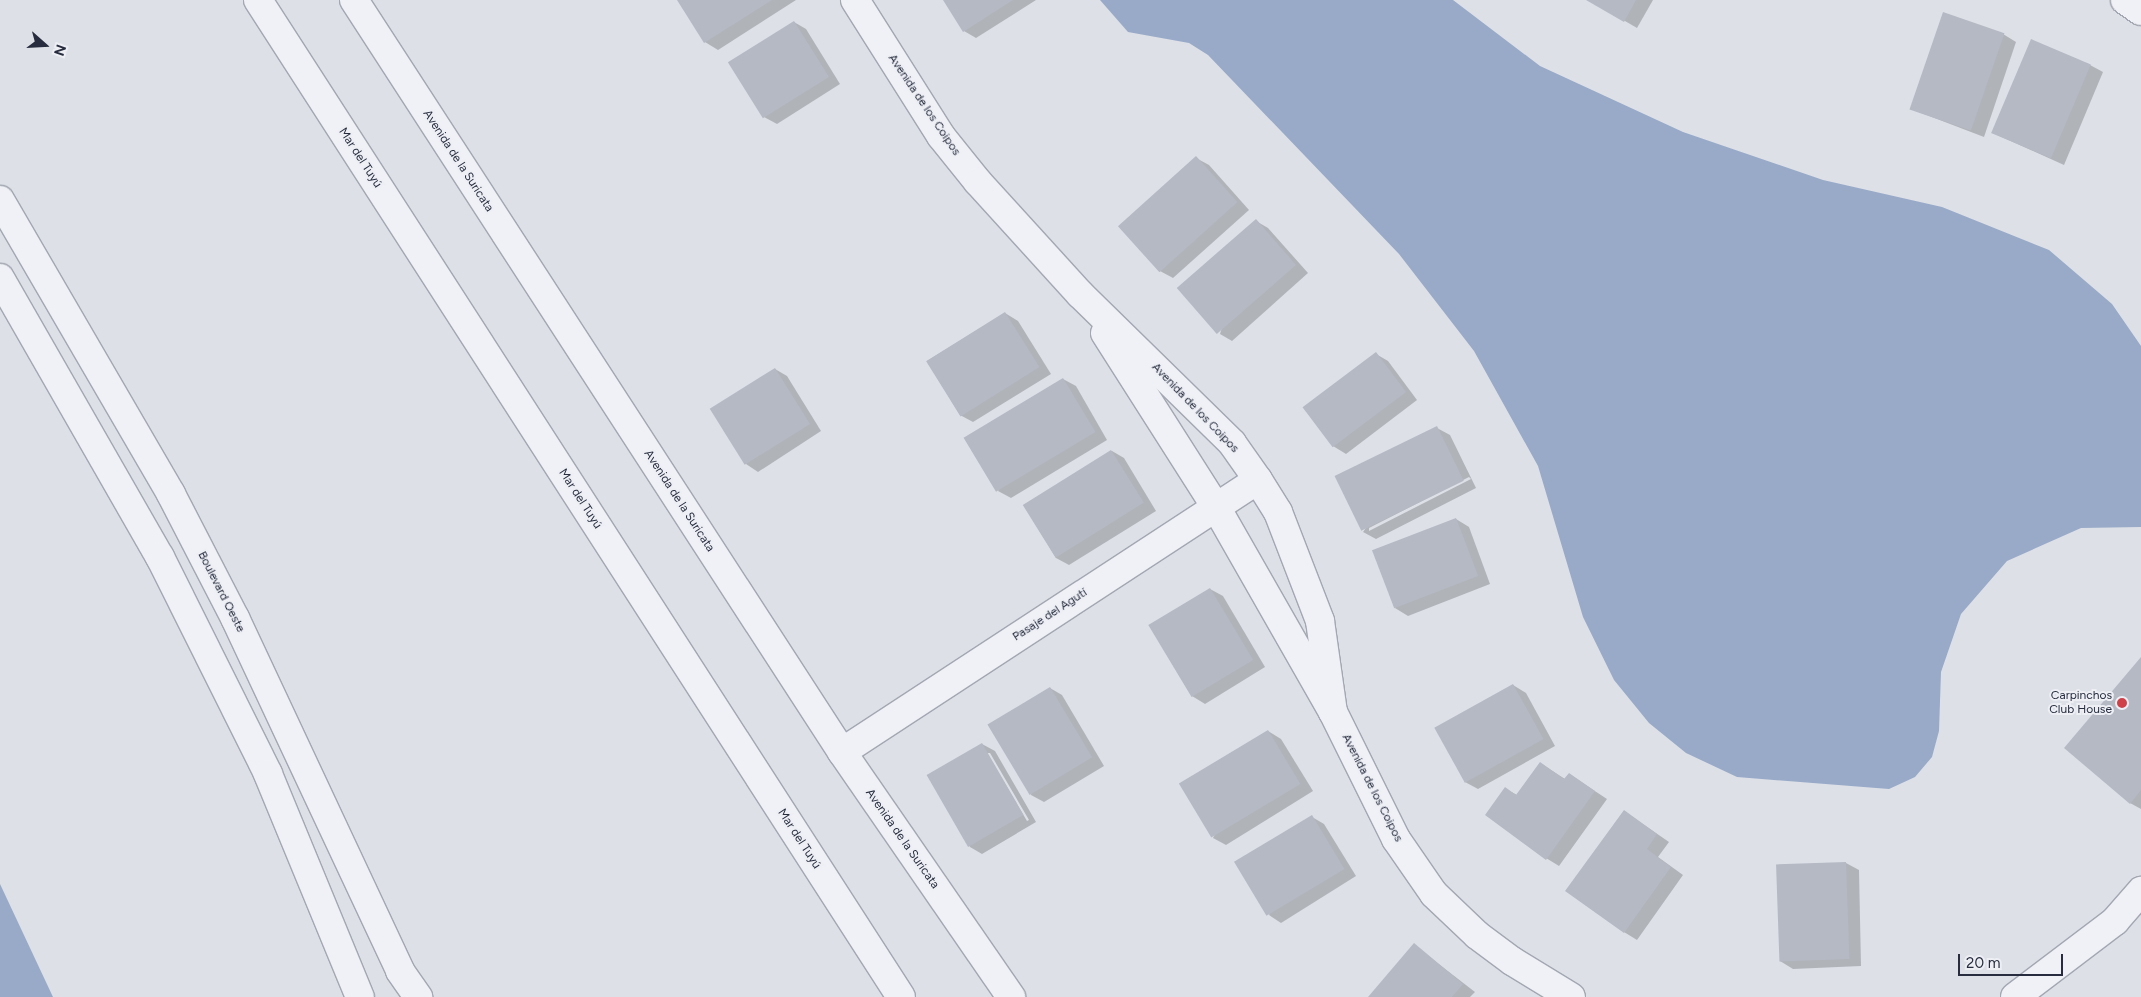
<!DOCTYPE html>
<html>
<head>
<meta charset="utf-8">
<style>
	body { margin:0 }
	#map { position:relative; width:2141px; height:997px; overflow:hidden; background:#dde0e7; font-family:Figtree,sans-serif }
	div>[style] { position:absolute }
	.water>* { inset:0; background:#98aac8 }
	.shadow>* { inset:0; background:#0003 }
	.building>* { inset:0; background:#b5b9c4; transform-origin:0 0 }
	.roads { filter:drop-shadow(1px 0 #a3a7b1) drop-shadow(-1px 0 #a3a7b1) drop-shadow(0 1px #a3a7b1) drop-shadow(0 -1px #a3a7b1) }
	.minor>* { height:28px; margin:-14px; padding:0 14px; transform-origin:14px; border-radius:14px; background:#f0f1f6 }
	.dots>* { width:14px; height:14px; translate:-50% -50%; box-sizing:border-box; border:2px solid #edeff5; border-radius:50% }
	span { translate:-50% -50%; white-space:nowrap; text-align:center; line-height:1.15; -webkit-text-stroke:4px #edeff5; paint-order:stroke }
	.street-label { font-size:12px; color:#272d3e }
	.poi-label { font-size:12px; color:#272d3e }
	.right { translate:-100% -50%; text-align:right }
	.north { position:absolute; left:20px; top:20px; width:50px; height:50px; -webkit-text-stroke:4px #edeff5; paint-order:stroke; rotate:109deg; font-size:14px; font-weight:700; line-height:20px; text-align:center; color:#272d3e }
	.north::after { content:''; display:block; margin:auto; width:18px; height:22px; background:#272d3e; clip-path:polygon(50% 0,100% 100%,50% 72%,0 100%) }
	.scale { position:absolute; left:1958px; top:954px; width:105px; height:22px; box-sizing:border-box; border:2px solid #272d3e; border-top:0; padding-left:6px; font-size:15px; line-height:18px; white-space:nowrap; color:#272d3e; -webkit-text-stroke:4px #edeff5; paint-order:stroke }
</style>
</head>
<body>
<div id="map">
	<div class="water">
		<i style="clip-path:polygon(1100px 0,1453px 0,1540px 66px,1683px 132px,1823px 180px,1942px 207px,2049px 250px,2112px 304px,2141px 346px,2141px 527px,2081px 528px,2007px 561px,1961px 614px,1941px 672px,1939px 731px,1932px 757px,1915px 777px,1889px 789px,1737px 777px,1686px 753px,1649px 723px,1614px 680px,1583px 617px,1538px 466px,1474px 351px,1399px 254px,1208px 55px,1189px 43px,1128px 32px)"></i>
		<i style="clip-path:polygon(0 884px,53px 997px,0 997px)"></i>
	</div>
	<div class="shadow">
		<i style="clip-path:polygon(678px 0,796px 0,718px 50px,705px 42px)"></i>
		<i style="clip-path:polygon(944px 0,1036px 0,976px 38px,964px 31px)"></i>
		<i style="clip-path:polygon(1589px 0,1653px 0,1637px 28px)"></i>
		<i style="clip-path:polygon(794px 22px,806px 29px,840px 84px,777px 124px,764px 117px)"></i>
		<i style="clip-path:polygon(2003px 34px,2016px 42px,1984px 137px,1911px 109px)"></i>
		<i style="clip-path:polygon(2090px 65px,2103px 72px,2064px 165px,1993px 133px)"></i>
		<i style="clip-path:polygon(1196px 158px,1209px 165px,1249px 210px,1173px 278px,1160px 271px)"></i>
		<i style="clip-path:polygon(1256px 221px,1268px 228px,1308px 273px,1232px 341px,1220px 334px)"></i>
		<i style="clip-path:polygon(1005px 313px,1018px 321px,1051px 374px,973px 422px,960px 415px,927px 361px)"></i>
		<i style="clip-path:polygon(1376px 354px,1388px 361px,1417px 400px,1346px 454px,1333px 446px,1304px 408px)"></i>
		<i style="clip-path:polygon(775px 369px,787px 376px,821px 431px,758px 472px,746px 464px)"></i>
		<i style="clip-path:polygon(1063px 379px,1076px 386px,1107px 440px,1011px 498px,998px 491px)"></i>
		<i style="clip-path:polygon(evenodd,1437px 428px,1450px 435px,1476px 488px,1376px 539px,1363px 532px,1437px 428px,1469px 477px,1471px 479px,1369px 531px,1369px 528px,1469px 477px)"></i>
		<i style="clip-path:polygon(1112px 451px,1124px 458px,1156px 511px,1069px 565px,1056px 558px,1024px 505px)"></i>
		<i style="clip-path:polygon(1456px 519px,1469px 527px,1490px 584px,1408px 616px,1395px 608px)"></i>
		<i style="clip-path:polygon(1210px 589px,1223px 596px,1265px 667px,1205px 704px,1192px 696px,1150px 626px)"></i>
		<i style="clip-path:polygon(2141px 659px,2141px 809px,2130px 803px)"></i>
		<i style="clip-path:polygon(1513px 685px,1526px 693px,1555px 746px,1478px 789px,1465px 782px)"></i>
		<i style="clip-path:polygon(1050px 688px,1062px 695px,1104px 766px,1044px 802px,1031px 795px)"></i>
		<i style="clip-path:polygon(1268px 731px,1281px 739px,1313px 791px,1226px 845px,1213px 838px)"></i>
		<i style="clip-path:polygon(evenodd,982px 744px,995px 751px,1036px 822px,982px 854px,970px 847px,928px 776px,982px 744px,987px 753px,990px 753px,1029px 820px,1027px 821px,987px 753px)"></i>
		<i style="clip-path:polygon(1540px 763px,1565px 779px,1569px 774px,1607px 799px,1559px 866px,1546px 858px,1506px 789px,1517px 795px)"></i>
		<i style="clip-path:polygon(1624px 811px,1669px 842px,1658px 857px,1683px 875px,1637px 940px,1624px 932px)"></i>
		<i style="clip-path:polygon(1312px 817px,1324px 824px,1356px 876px,1281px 923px,1269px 915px)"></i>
		<i style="clip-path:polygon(1846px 863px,1859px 870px,1861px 966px,1793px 969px,1780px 961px)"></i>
		<i style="clip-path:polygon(1414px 945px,1475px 992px,1470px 997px,1370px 997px)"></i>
	</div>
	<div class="building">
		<i style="clip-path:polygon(677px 0,772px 0,704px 43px)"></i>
		<i style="clip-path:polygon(943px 0,1013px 0,963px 32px)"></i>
		<i style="clip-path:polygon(1586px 0,1636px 0,1624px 22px)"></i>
		<i style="left:1943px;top:12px;width:65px;height:103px;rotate:19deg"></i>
		<i style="left:794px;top:21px;width:66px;height:78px;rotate:58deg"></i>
		<i style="left:2031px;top:39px;width:65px;height:102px;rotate:23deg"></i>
		<i style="left:1196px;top:156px;width:62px;height:105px;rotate:48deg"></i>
		<i style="left:1256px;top:219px;width:61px;height:105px;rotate:49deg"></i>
		<i style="left:1005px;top:312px;width:65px;height:93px;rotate:58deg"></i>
		<i style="left:1376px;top:352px;width:50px;height:92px;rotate:53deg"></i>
		<i style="left:775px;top:368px;width:66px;height:77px;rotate:58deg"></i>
		<i style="left:1063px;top:378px;width:63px;height:116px;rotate:59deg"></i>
		<i style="left:1437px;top:426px;width:61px;height:114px;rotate:64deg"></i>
		<i style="left:1111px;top:450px;width:62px;height:104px;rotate:58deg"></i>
		<i style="left:1456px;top:518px;width:62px;height:90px;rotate:69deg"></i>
		<i style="left:1210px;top:588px;width:84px;height:72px;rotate:59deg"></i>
		<i style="clip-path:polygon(2141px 657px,2141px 790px,2130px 804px,2064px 748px)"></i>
		<i style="left:1513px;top:684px;width:63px;height:90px;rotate:61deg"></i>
		<i style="left:1050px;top:687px;width:82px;height:73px;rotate:59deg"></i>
		<i style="left:1268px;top:730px;width:63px;height:104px;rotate:59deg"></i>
		<i style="left:982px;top:743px;width:83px;height:64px;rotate:60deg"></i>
		<i style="clip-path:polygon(1540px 762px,1564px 779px,1569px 773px,1595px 791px,1546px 860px,1485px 815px,1505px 787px,1516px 795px)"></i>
		<i style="clip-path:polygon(1624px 810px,1657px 834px,1647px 849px,1671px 867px,1624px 933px,1565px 891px)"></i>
		<i style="left:1312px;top:815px;width:63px;height:91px;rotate:59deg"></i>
		<i style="left:1846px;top:862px;width:97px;height:70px;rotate:88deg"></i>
		<i style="clip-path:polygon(1414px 943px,1463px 984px,1452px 997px,1368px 997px)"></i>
	</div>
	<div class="roads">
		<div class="minor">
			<i style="left:258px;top:0;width:1186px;rotate:57.18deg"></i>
			<i style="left:354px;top:0;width:896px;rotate:57.02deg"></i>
			<i style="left:842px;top:752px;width:298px;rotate:55.4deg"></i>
			<i style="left:855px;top:0;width:161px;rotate:57.7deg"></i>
			<i style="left:941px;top:136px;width:59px;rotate:51.2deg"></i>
			<i style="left:978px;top:182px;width:151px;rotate:47.7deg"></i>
			<i style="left:1080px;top:294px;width:213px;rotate:44.4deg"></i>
			<i style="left:1232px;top:443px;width:45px;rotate:54.9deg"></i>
			<i style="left:1258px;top:480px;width:38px;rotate:58deg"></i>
			<i style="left:1278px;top:512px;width:117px;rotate:68.9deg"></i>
			<i style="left:1320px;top:621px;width:92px;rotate:81.9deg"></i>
			<i style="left:2125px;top:0;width:19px;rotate:35deg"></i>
			<i style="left:0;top:200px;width:340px;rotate:59.8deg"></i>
			<i style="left:171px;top:494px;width:140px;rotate:62.7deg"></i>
			<i style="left:235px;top:618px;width:390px;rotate:64.9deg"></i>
			<i style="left:400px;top:971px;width:32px;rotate:55deg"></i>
			<i style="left:0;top:278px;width:322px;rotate:60.2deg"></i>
			<i style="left:160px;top:557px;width:242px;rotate:63.5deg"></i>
			<i style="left:268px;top:774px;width:241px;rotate:67.6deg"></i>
			<i style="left:1105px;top:333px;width:206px;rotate:57.5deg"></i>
			<i style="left:1216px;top:507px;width:236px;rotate:60.3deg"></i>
			<i style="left:1333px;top:712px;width:142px;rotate:63.6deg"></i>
			<i style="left:1396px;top:839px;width:67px;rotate:55.4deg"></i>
			<i style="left:1434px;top:894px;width:59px;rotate:43.6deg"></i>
			<i style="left:1477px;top:935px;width:44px;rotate:36.6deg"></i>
			<i style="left:1512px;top:961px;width:69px;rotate:31.4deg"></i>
			<i style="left:842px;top:752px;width:497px;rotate:-33.2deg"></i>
			<i style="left:2015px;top:997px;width:126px;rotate:-37.2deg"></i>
			<i style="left:2115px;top:921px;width:40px;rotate:-49deg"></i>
		</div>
	</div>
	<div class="dots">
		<i style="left:2122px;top:703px;background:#ce4148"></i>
	</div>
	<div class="street-label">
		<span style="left:924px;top:105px;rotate:56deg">Avenida de los Coipos</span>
		<span style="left:360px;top:158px;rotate:57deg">Mar del Tuyú</span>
		<span style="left:458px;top:161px;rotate:57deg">Avenida de la Suricata</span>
		<span style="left:1195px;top:408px;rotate:46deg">Avenida de los Coipos</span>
		<span style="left:580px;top:499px;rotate:57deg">Mar del Tuyú</span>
		<span style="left:679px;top:501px;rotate:57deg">Avenida de la Suricata</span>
		<span style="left:221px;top:592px;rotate:63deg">Boulevard Oeste</span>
		<span style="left:1050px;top:615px;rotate:-33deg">Pasaje del Agutí</span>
		<span style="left:1372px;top:788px;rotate:63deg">Avenida de los Coipos</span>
		<span style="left:799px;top:839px;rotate:57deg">Mar del Tuyú</span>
		<span style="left:902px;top:839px;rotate:55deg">Avenida de la Suricata</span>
	</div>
	<div class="poi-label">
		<span class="right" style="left:2112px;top:703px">Carpinchos<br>Club House</span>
	</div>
	<div class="north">N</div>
	<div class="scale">20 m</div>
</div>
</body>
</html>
